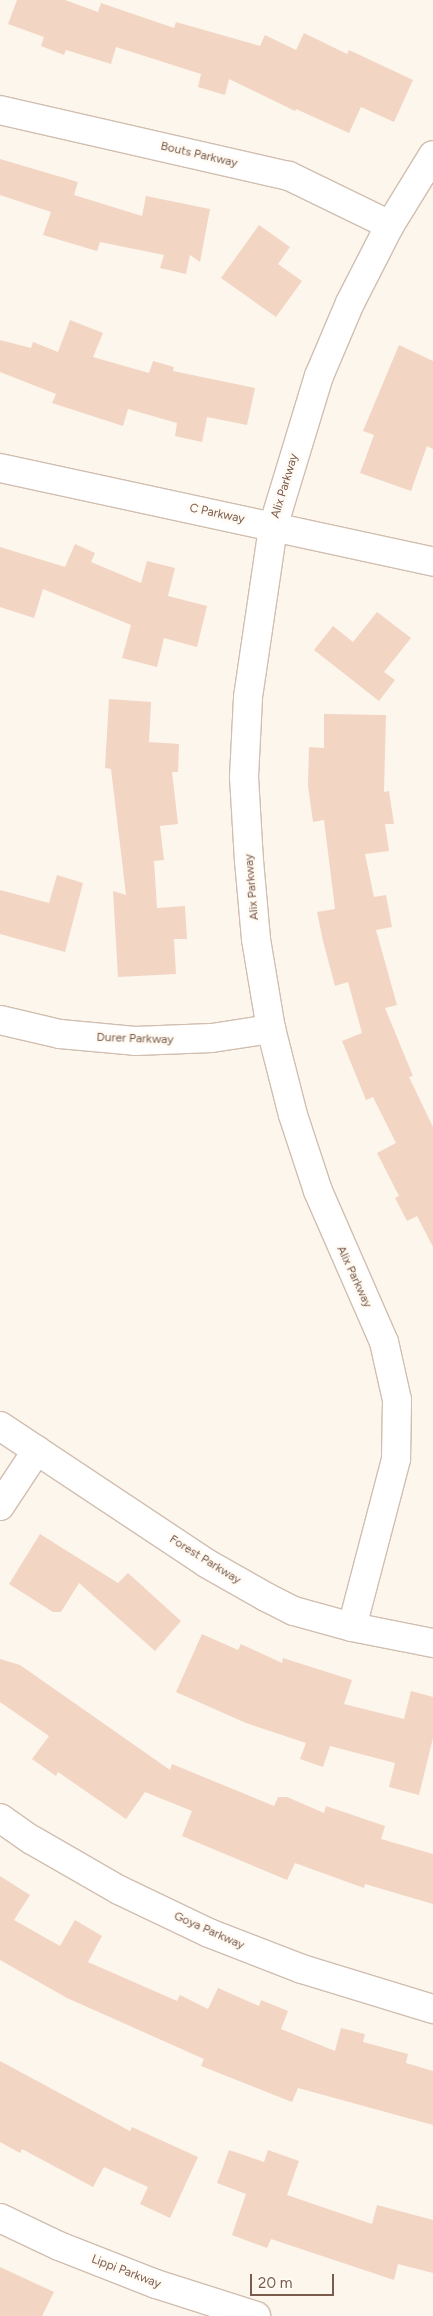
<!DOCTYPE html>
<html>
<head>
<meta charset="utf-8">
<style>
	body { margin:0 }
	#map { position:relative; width:433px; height:2316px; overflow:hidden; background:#fdf6ec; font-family:Figtree,sans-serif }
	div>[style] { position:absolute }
	.building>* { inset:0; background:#f3d5c3 }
	.roads { filter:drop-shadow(1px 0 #d1beb0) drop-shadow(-1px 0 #d1beb0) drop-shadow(0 1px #d1beb0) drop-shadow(0 -1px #d1beb0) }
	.minor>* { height:28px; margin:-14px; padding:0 14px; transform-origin:14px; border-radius:14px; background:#fff }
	span { translate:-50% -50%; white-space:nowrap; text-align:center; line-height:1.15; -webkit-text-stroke:4.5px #fffaf3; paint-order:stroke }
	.street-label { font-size:12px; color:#7a5c4d }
	.scale { position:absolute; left:250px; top:2274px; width:84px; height:22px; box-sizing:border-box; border:2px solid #7a5c4d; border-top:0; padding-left:6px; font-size:15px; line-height:18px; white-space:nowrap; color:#7a5c4d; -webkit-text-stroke:4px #fffaf3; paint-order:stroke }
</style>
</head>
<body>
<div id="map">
	<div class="building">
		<i style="clip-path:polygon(17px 0,65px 0,98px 12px,101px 3px,174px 28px,176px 22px,260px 46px,265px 35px,296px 50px,304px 33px,347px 54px,349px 50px,413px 80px,394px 122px,361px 107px,349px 133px,296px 109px,295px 111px,229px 79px,225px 95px,198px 87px,201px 74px,116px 47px,111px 64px,66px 50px,64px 55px,41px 46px,44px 37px,8px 24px)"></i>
		<i style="clip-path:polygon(0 159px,78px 182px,74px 195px,142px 216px,146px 196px,210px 209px,200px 262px,190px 255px,186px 274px,160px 268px,164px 255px,100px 242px,97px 251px,43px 235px,51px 212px,0 195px)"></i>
		<i style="clip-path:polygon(259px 225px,290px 247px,278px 264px,302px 281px,276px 317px,221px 278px)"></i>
		<i style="clip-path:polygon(70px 320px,103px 333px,93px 357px,149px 373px,153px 361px,174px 367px,173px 371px,255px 388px,247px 425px,207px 417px,202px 442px,175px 436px,177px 423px,128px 409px,123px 426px,52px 403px,56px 394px,0 372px,0 340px,31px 348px,33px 342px,58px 352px)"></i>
		<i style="clip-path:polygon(399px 345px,433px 361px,433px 449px,427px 446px,411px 491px,360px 473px,374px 435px,363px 431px)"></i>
		<i style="clip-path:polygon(75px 544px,95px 553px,91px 562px,141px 583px,147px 561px,175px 568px,168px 596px,207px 606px,197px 647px,164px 638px,157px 667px,122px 658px,131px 625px,43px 589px,34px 618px,0 607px,0 547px,65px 567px)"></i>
		<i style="clip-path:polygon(377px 612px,411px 638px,384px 672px,395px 680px,379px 701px,314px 650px,333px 626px,353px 642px)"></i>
		<i style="clip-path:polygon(109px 699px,151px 702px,149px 742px,179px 744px,178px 772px,172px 772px,178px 824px,160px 826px,164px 860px,154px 861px,157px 908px,185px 906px,187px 939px,174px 939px,176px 974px,118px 977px,113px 891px,126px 895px,111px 769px,105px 768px)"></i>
		<i style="clip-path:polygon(324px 714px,386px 715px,384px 792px,389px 791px,394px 824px,385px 824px,389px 851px,365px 854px,374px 897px,386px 895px,392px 927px,376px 930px,397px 1005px,385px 1008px,413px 1076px,409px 1077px,433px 1127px,433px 1247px,417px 1216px,407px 1221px,395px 1198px,399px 1196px,377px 1153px,396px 1143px,373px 1097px,366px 1100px,342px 1041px,362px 1033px,348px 982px,335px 986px,323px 941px,317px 912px,335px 909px,324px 820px,313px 822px,308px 786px,309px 747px,324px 748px)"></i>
		<i style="clip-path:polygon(57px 875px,83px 883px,65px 952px,0 934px,0 890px,49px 903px)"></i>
		<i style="clip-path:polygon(40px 1534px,118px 1583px,128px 1573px,181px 1621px,155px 1651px,79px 1583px,61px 1612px,53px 1612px,9px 1584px)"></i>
		<i style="clip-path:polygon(202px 1634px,238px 1650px,241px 1644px,282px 1663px,283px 1658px,352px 1680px,344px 1704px,404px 1719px,411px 1691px,433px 1697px,433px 1738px,419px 1795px,389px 1787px,395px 1763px,330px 1746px,323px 1767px,300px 1759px,306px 1743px,246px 1723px,176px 1692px)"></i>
		<i style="clip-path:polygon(0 1659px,20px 1665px,170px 1770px,172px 1764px,274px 1806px,278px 1797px,287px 1797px,324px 1813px,326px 1806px,385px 1826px,381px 1839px,433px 1854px,433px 1904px,365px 1884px,364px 1888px,295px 1863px,287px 1880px,182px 1836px,192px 1811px,145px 1792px,126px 1819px,58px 1772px,56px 1776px,32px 1759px,49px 1736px,0 1702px)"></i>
		<i style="clip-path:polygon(0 1876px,30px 1895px,14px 1920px,60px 1946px,75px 1920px,102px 1936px,88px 1962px,177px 2001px,180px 1995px,208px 2009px,218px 1988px,259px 2006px,261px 2000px,288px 2011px,281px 2029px,335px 2051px,341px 2028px,365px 2034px,363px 2042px,408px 2054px,406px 2063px,433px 2071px,433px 2125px,298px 2088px,292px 2102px,201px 2066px,204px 2059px,67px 1998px,0 1960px)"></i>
		<i style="clip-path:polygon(0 2061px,130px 2131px,132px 2127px,198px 2157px,170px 2218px,140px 2204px,148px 2187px,104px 2167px,93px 2187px,22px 2149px,20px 2153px,0 2142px)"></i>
		<i style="clip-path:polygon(229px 2150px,264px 2162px,268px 2150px,299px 2161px,287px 2195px,372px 2224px,377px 2205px,433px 2220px,433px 2273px,398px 2264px,394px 2280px,271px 2239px,267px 2248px,232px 2235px,246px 2194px,217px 2183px)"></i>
		<i style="clip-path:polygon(0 2267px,54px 2292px,42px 2316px,0 2316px)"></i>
	</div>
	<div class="roads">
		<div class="minor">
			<i style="left:0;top:110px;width:296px;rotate:12.9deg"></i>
			<i style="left:289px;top:176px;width:112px;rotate:25.9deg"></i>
			<i style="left:0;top:468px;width:443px;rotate:12.2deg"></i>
			<i style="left:0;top:1020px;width:62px;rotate:13.1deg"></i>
			<i style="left:60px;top:1034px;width:75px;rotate:5.3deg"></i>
			<i style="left:135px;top:1041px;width:77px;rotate:-2.2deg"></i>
			<i style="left:212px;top:1038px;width:60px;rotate:-8.7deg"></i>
			<i style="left:0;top:1426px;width:247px;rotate:33.6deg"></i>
			<i style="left:206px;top:1563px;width:69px;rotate:29.5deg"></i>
			<i style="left:266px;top:1597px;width:31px;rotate:27deg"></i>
			<i style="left:294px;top:1611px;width:60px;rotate:15.4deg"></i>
			<i style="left:352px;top:1627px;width:83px;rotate:11.2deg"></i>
			<i style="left:0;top:1506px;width:67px;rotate:-56.5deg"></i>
			<i style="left:352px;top:1627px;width:174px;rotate:-75.3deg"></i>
			<i style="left:396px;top:1459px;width:59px;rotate:-89deg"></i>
			<i style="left:397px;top:1400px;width:59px;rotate:-102.6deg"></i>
			<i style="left:384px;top:1342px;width:165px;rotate:-113.6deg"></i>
			<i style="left:318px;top:1191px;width:80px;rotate:-108.2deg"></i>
			<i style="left:293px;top:1115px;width:89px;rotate:-104.3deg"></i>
			<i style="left:271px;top:1029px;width:91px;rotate:-99.5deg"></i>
			<i style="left:256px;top:939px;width:78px;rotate:-95.1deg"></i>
			<i style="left:249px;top:861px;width:84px;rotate:-93.4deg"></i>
			<i style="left:244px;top:777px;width:80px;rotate:-87.1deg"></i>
			<i style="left:248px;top:697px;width:172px;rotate:-81.6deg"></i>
			<i style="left:273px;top:527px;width:158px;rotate:-73.1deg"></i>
			<i style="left:319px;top:376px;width:79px;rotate:-67deg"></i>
			<i style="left:350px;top:303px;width:88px;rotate:-62.9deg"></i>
			<i style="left:390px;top:225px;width:82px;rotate:-58.4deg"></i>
			<i style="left:0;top:1818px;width:39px;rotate:35deg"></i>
			<i style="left:32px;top:1840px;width:100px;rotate:29.9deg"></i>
			<i style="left:119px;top:1890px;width:100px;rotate:25.5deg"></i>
			<i style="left:209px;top:1933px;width:100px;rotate:21.2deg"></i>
			<i style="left:302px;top:1969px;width:137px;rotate:17deg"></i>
			<i style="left:0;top:2218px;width:65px;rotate:25.4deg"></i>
			<i style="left:59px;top:2246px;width:104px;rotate:21.4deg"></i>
			<i style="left:156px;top:2284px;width:105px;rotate:17.7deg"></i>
		</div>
	</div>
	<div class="street-label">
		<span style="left:199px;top:155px;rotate:13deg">Bouts Parkway</span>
		<span style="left:285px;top:486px;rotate:-73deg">Alix Parkway</span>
		<span style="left:217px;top:514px;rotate:12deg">C Parkway</span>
		<span style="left:252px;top:887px;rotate:-95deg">Alix Parkway</span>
		<span style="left:135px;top:1039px;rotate:2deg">Durer Parkway</span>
		<span style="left:354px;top:1277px;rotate:65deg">Alix Parkway</span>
		<span style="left:205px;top:1560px;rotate:32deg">Forest Parkway</span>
		<span style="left:209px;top:1931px;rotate:24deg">Goya Parkway</span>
		<span style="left:126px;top:2272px;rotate:21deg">Lippi Parkway</span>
	</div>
	<div class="scale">20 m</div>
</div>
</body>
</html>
